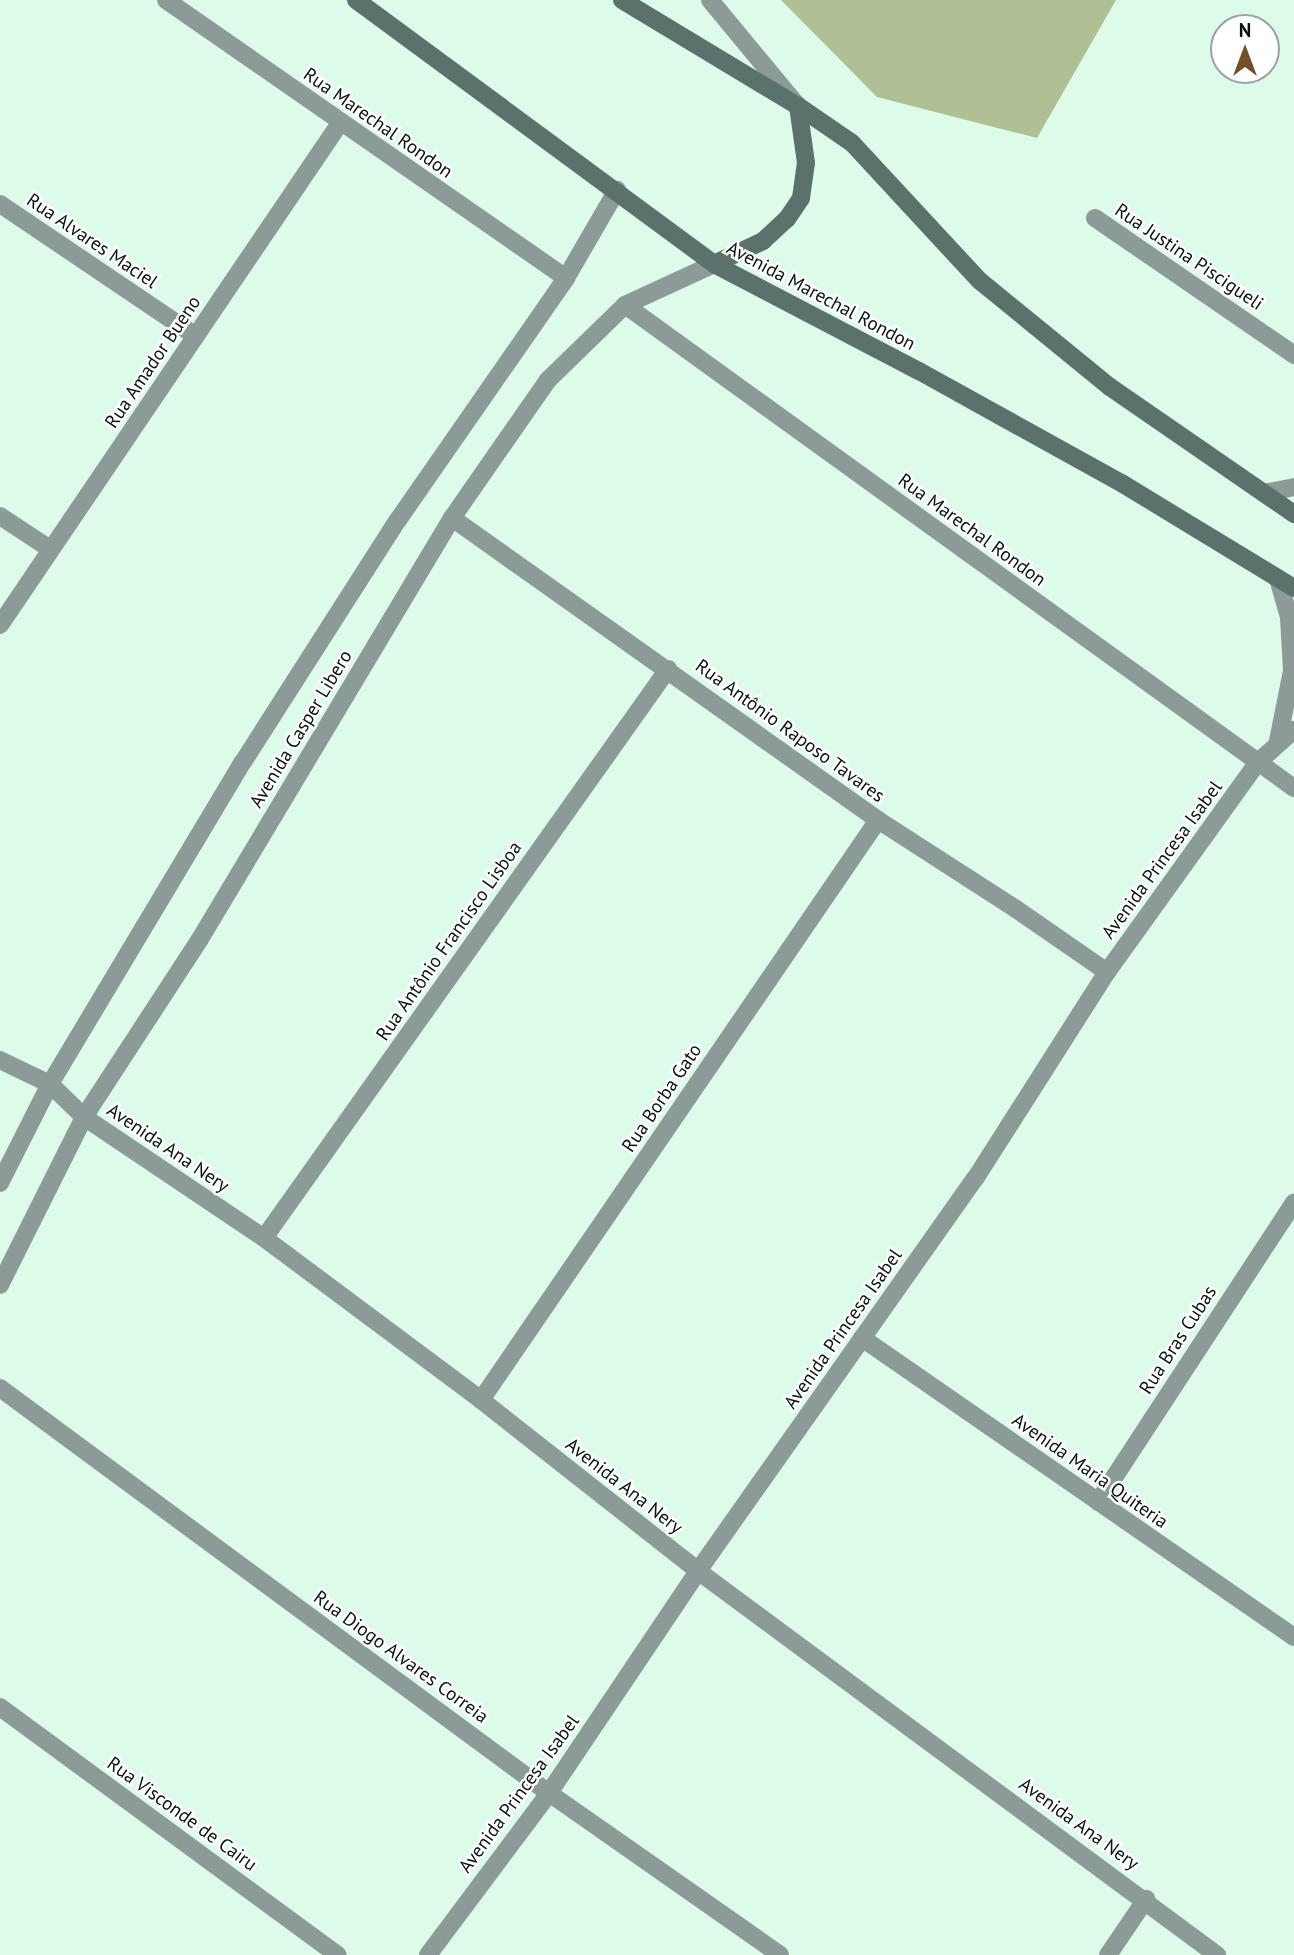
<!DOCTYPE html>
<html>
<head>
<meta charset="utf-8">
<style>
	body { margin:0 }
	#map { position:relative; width:1294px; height:1955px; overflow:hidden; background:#dcfbe9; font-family:"PT Sans",sans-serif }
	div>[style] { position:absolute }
	.forest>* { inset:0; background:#b1c094 }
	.minor>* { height:18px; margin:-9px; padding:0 9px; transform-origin:9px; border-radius:9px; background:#8c9b97 }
	.tertiary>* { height:18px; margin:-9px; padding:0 9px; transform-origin:9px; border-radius:9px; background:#8c9b97 }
	.secondary>* { height:18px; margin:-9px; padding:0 9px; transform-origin:9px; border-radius:9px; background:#5b716c }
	span { translate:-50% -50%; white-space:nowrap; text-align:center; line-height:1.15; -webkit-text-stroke:5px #fff; paint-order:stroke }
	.street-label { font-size:19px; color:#09140f }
	.north { position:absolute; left:1210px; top:14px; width:70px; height:70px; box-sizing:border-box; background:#fff; border:2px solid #9da19f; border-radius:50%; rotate:0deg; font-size:19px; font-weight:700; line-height:28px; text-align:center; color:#09140f }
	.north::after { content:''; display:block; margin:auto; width:24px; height:32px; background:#735029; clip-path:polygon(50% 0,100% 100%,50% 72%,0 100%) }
</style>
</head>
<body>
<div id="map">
	<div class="forest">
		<i style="clip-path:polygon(781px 0,1116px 0,1037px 138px,877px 97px)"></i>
	</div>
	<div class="minor">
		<i style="left:166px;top:0;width:487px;rotate:34.8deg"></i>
		<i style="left:0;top:204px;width:236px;rotate:34deg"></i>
		<i style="left:1095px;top:218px;width:242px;rotate:34.5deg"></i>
		<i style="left:625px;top:305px;width:825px;rotate:35.83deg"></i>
		<i style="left:1264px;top:493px;width:31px;rotate:-11deg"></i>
		<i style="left:0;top:516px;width:60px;rotate:33.4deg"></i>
		<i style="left:452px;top:518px;width:522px;rotate:35.33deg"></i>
		<i style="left:878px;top:820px;width:164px;rotate:32.8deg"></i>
		<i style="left:1016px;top:909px;width:111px;rotate:34.7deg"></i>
		<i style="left:0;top:625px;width:606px;rotate:-55.89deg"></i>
		<i style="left:1278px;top:741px;width:71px;rotate:-78.7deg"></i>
		<i style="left:1292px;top:671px;width:54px;rotate:-93.2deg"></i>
		<i style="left:1289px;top:617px;width:40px;rotate:-106deg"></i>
		<i style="left:0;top:1060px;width:55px;rotate:25.6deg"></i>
		<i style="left:50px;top:1084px;width:47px;rotate:44.1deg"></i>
		<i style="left:84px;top:1117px;width:217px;rotate:33.9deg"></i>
		<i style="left:264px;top:1238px;width:271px;rotate:36.7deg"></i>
		<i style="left:481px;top:1400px;width:276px;rotate:38.2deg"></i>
		<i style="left:698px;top:1571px;width:646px;rotate:36.5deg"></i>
		<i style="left:264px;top:1238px;width:698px;rotate:-54.62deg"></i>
		<i style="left:862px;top:1338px;width:525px;rotate:34.69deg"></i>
		<i style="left:0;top:1388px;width:682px;rotate:36.42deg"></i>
		<i style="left:549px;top:1793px;width:282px;rotate:35deg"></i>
		<i style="left:481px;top:1400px;width:703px;rotate:-55.61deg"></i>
		<i style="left:1098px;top:1502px;width:358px;rotate:-56.8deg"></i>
		<i style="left:0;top:1707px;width:419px;rotate:36.3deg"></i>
		<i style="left:428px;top:1955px;width:202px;rotate:-53.2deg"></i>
		<i style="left:549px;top:1793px;width:267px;rotate:-56.1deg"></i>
		<i style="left:698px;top:1571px;width:480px;rotate:-54.8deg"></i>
		<i style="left:975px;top:1179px;width:246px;rotate:-57.5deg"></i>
		<i style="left:1107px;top:972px;width:257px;rotate:-54.3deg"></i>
		<i style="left:1257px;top:763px;width:50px;rotate:-41.7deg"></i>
		<i style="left:1108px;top:1955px;width:68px;rotate:-55.8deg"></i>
	</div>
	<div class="tertiary">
		<i style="left:710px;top:0;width:135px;rotate:50.4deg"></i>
		<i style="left:0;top:1183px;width:111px;rotate:-63.2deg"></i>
		<i style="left:50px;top:1084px;width:375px;rotate:-59.1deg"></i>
		<i style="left:243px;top:762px;width:287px;rotate:-57.4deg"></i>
		<i style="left:398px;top:520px;width:295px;rotate:-55.2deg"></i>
		<i style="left:566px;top:278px;width:102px;rotate:-59.9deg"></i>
		<i style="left:0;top:1285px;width:188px;rotate:-63.4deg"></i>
		<i style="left:84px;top:1117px;width:212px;rotate:-56.9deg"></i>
		<i style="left:200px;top:939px;width:491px;rotate:-59.1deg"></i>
		<i style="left:452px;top:518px;width:168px;rotate:-55.2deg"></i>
		<i style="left:548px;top:380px;width:107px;rotate:-44.2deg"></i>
		<i style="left:625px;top:305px;width:98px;rotate:-24.7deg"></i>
	</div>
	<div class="secondary">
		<i style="left:356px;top:0;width:445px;rotate:36.4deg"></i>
		<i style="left:714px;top:264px;width:231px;rotate:27.6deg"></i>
		<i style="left:919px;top:371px;width:233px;rotate:29deg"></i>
		<i style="left:1123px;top:484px;width:200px;rotate:31.3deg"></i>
		<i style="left:622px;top:0;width:205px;rotate:31.1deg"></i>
		<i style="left:798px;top:106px;width:65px;rotate:34.4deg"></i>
		<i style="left:852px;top:143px;width:188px;rotate:47.2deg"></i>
		<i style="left:980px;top:281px;width:168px;rotate:39.2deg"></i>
		<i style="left:1110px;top:387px;width:224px;rotate:34.6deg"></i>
		<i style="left:714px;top:264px;width:54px;rotate:-25.1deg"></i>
		<i style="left:763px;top:241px;width:33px;rotate:-43deg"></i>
		<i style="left:787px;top:219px;width:25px;rotate:-56deg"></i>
		<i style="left:801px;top:198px;width:35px;rotate:-82deg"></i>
		<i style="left:806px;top:163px;width:58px;rotate:-98deg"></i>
	</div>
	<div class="street-label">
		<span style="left:378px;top:123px;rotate:35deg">Rua Marechal Rondon</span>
		<span style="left:92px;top:241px;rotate:34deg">Rua Alvares Maciel</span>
		<span style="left:1189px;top:257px;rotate:34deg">Rua Justina Piscigueli</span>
		<span style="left:821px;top:296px;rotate:28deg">Avenida Marechal Rondon</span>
		<span style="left:153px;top:362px;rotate:-56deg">Rua Amador Bueno</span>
		<span style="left:972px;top:530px;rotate:36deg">Rua Marechal Rondon</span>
		<span style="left:301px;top:729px;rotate:-59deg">Avenida Casper Libero</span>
		<span style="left:790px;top:731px;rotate:36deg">Rua Antônio Raposo Tavares</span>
		<span style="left:1162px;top:860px;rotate:-54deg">Avenida Princesa Isabel</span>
		<span style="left:449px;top:941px;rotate:-55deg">Rua Antônio Francisco Lisboa</span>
		<span style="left:662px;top:1098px;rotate:-56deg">Rua Borba Gato</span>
		<span style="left:168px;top:1148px;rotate:34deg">Avenida Ana Nery</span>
		<span style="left:843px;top:1329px;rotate:-55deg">Avenida Princesa Isabel</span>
		<span style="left:1178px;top:1340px;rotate:-57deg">Rua Bras Cubas</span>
		<span style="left:1090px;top:1471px;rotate:35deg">Avenida Maria Quiteria</span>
		<span style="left:624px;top:1486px;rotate:38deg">Avenida Ana Nery</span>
		<span style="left:401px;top:1657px;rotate:36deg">Rua Diogo Alvares Correia</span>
		<span style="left:519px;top:1794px;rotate:-54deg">Avenida Princesa Isabel</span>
		<span style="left:182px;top:1814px;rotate:36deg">Rua Visconde de Cairu</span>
		<span style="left:1079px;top:1824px;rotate:36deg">Avenida Ana Nery</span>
	</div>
	<div class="north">N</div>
</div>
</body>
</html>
